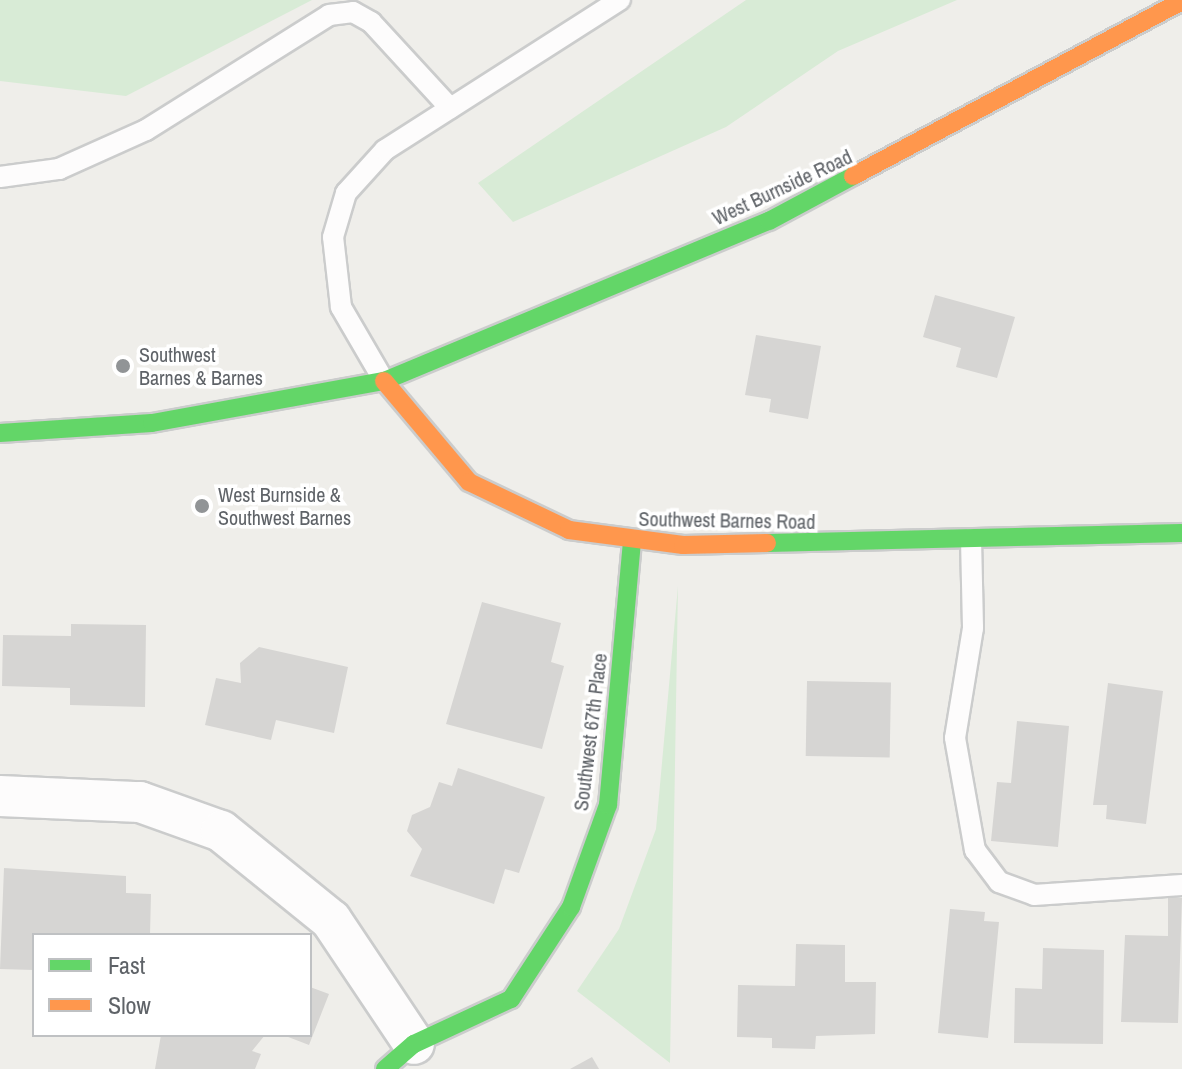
<!DOCTYPE html>
<html>
<head>
<meta charset="utf-8">
<style>
	body { margin:0 }
	#map { position:relative; width:1182px; height:1069px; overflow:hidden; background:#efeeea; font-family:"Archivo Narrow",sans-serif }
	div>[style] { position:absolute }
	.green>* { inset:0; background:#d8ebd6 }
	.building>* { inset:0; background:#d6d5d3; transform-origin:0 0 }
	.roads { filter:drop-shadow(2px 0 #cbcccc) drop-shadow(-2px 0 #cbcccc) drop-shadow(0 2px #cbcccc) drop-shadow(0 -2px #cbcccc) }
	.lane>* { height:20px; margin:-10px; padding:0 10px; transform-origin:10px; border-radius:10px; background:#fdfcfc }
	.street>* { height:40px; margin:-20px; padding:0 20px; transform-origin:20px; border-radius:20px; background:#fdfcfc }
	.fast>* { height:18px; margin:-9px; padding:0 9px; transform-origin:9px; border-radius:9px; background:#63d668 }
	.slow>* { height:18px; margin:-9px; padding:0 9px; transform-origin:9px; border-radius:9px; background:#ff974d }
	.dots>* { width:22px; height:22px; translate:-50% -50%; box-sizing:border-box; border:4px solid #fff; border-radius:50% }
	span { translate:-50% -50%; white-space:nowrap; text-align:center; line-height:1.15; -webkit-text-stroke:7px #fff; paint-order:stroke }
	.street-label { font-size:20px; color:#5f6368 }
	.poi-label { font-size:20px; color:#5f6368 }
	.left { translate:0 -50%; text-align:left }
	.legend { position:absolute; left:32px; top:933px; width:280px; height:104px; box-sizing:border-box; background:#fff; border:2px solid #bfc1c3; margin:0; padding:10px 14px; list-style:none; font-size:24px; color:#5f6368 }
	.legend li { display:flex; align-items:center; gap:16px; height:40px }
	.legend b { width:40px; border:2px solid #bfc1c3 }
</style>
</head>
<body>
<div id="map">
	<div class="green">
		<i style="clip-path:polygon(0 0,312px 0,126px 96px,0 81px)"></i>
		<i style="clip-path:polygon(746px 0,957px 0,838px 51px,726px 127px,513px 222px,478px 183px)"></i>
		<i style="clip-path:polygon(678px 586px,670px 1063px,577px 991px,619px 929px,656px 829px)"></i>
	</div>
	<div class="building">
		<i style="clip-path:polygon(935px 295px,1015px 317px,997px 378px,956px 367px,961px 348px,923px 337px)"></i>
		<i style="clip-path:polygon(756px 335px,821px 346px,808px 419px,769px 412px,771px 399px,745px 395px)"></i>
		<i style="clip-path:polygon(482px 602px,561px 623px,551px 662px,564px 666px,542px 749px,446px 724px)"></i>
		<i style="clip-path:polygon(71px 624px,146px 625px,145px 707px,70px 705px,70px 688px,2px 686px,3px 635px,71px 636px)"></i>
		<i style="clip-path:polygon(259px 647px,348px 667px,334px 733px,276px 720px,271px 740px,205px 725px,216px 678px,241px 683px,240px 663px)"></i>
		<i style="left:807px;top:681px;width:84px;height:75px;rotate:1deg"></i>
		<i style="clip-path:polygon(1108px 683px,1163px 691px,1146px 824px,1106px 819px,1107px 805px,1093px 805px)"></i>
		<i style="clip-path:polygon(1017px 721px,1069px 726px,1058px 847px,991px 841px,997px 782px,1011px 783px)"></i>
		<i style="clip-path:polygon(458px 768px,545px 797px,519px 873px,505px 869px,494px 904px,410px 876px,422px 849px,407px 831px,412px 815px,430px 807px,439px 782px,452px 786px)"></i>
		<i style="clip-path:polygon(4px 868px,126px 876px,126px 893px,151px 894px,150px 935px,34px 935px,34px 970px,0 969px)"></i>
		<i style="clip-path:polygon(1168px 898px,1182px 898px,1178px 1023px,1121px 1022px,1125px 935px,1168px 936px)"></i>
		<i style="clip-path:polygon(950px 909px,985px 912px,984px 921px,999px 922px,988px 1038px,938px 1033px)"></i>
		<i style="clip-path:polygon(796px 944px,845px 945px,845px 982px,876px 982px,875px 1034px,816px 1036px,815px 1049px,772px 1048px,772px 1038px,737px 1037px,738px 985px,795px 986px)"></i>
		<i style="clip-path:polygon(1043px 948px,1104px 950px,1103px 1044px,1014px 1043px,1015px 988px,1042px 989px)"></i>
		<i style="clip-path:polygon(310px 987px,329px 994px,309px 1045px,283px 1035px,310px 1035px)"></i>
		<i style="clip-path:polygon(161px 1035px,265px 1035px,252px 1051px,261px 1054px,255px 1069px,155px 1069px)"></i>
		<i style="clip-path:polygon(592px 1057px,599px 1069px,570px 1069px)"></i>
	</div>
	<div class="roads">
		<div class="lane">
			<i style="left:0;top:177px;width:60px;rotate:-7.7deg"></i>
			<i style="left:59px;top:169px;width:95px;rotate:-24.1deg"></i>
			<i style="left:146px;top:130px;width:216px;rotate:-32.1deg"></i>
			<i style="left:329px;top:15px;width:24px;rotate:-7deg"></i>
			<i style="left:353px;top:12px;width:21px;rotate:29deg"></i>
			<i style="left:371px;top:22px;width:117px;rotate:47.4deg"></i>
			<i style="left:384px;top:381px;width:86px;rotate:-120.2deg"></i>
			<i style="left:341px;top:307px;width:70px;rotate:-96.5deg"></i>
			<i style="left:333px;top:237px;width:46px;rotate:-73.5deg"></i>
			<i style="left:346px;top:193px;width:58px;rotate:-47.8deg"></i>
			<i style="left:385px;top:150px;width:279px;rotate:-32.6deg"></i>
			<i style="left:971px;top:539px;width:89px;rotate:88.7deg"></i>
			<i style="left:973px;top:628px;width:111px;rotate:99.3deg"></i>
			<i style="left:955px;top:738px;width:114px;rotate:79.9deg"></i>
			<i style="left:975px;top:850px;width:40px;rotate:53deg"></i>
			<i style="left:999px;top:882px;width:37px;rotate:20deg"></i>
			<i style="left:1034px;top:895px;width:148px;rotate:-3.9deg"></i>
		</div>
		<div class="street">
			<i style="left:0;top:796px;width:140px;rotate:2.5deg"></i>
			<i style="left:140px;top:802px;width:86px;rotate:19.7deg"></i>
			<i style="left:221px;top:831px;width:141px;rotate:39deg"></i>
			<i style="left:331px;top:920px;width:149px;rotate:56.2deg"></i>
		</div>
		<div class="fast">
			<i style="left:0;top:433px;width:152px;rotate:-3.8deg"></i>
			<i style="left:152px;top:423px;width:236px;rotate:-10.3deg"></i>
			<i style="left:384px;top:381px;width:417px;rotate:-22.6deg"></i>
			<i style="left:769px;top:221px;width:95px;rotate:-28.2deg"></i>
			<i style="left:767px;top:543px;width:415px;rotate:-1.4deg"></i>
			<i style="left:385px;top:1069px;width:38px;rotate:-41deg"></i>
			<i style="left:414px;top:1044px;width:107px;rotate:-24.9deg"></i>
			<i style="left:511px;top:999px;width:110px;rotate:-56.9deg"></i>
			<i style="left:571px;top:907px;width:109px;rotate:-70.1deg"></i>
			<i style="left:608px;top:805px;width:264px;rotate:-84.8deg"></i>
		</div>
		<div class="slow">
			<i style="left:853px;top:176px;width:373px;rotate:-28deg"></i>
			<i style="left:384px;top:381px;width:132px;rotate:49.9deg"></i>
			<i style="left:469px;top:482px;width:111px;rotate:25.6deg"></i>
			<i style="left:569px;top:530px;width:115px;rotate:7.5deg"></i>
			<i style="left:683px;top:545px;width:84px;rotate:-1.4deg"></i>
		</div>
	</div>
	<div class="dots">
		<i style="left:123px;top:366px;background:#919496"></i>
		<i style="left:202px;top:506px;background:#919496"></i>
	</div>
	<div class="street-label">
		<span style="left:782px;top:187px;rotate:-25deg">West Burnside Road</span>
		<span style="left:727px;top:520px;rotate:1deg">Southwest Barnes Road</span>
		<span style="left:590px;top:732px;rotate:-83deg">Southwest 67th Place</span>
	</div>
	<div class="poi-label">
		<span class="left" style="left:139px;top:366px">Southwest<br>Barnes &amp; Barnes</span>
		<span class="left" style="left:218px;top:506px">West Burnside &amp;<br>Southwest Barnes</span>
	</div>
	<ul class="legend">
	<li><b style="height:10px;background:#63d668"></b>Fast</li>
	<li><b style="height:10px;background:#ff974d"></b>Slow</li>
	</ul>
</div>
</body>
</html>
